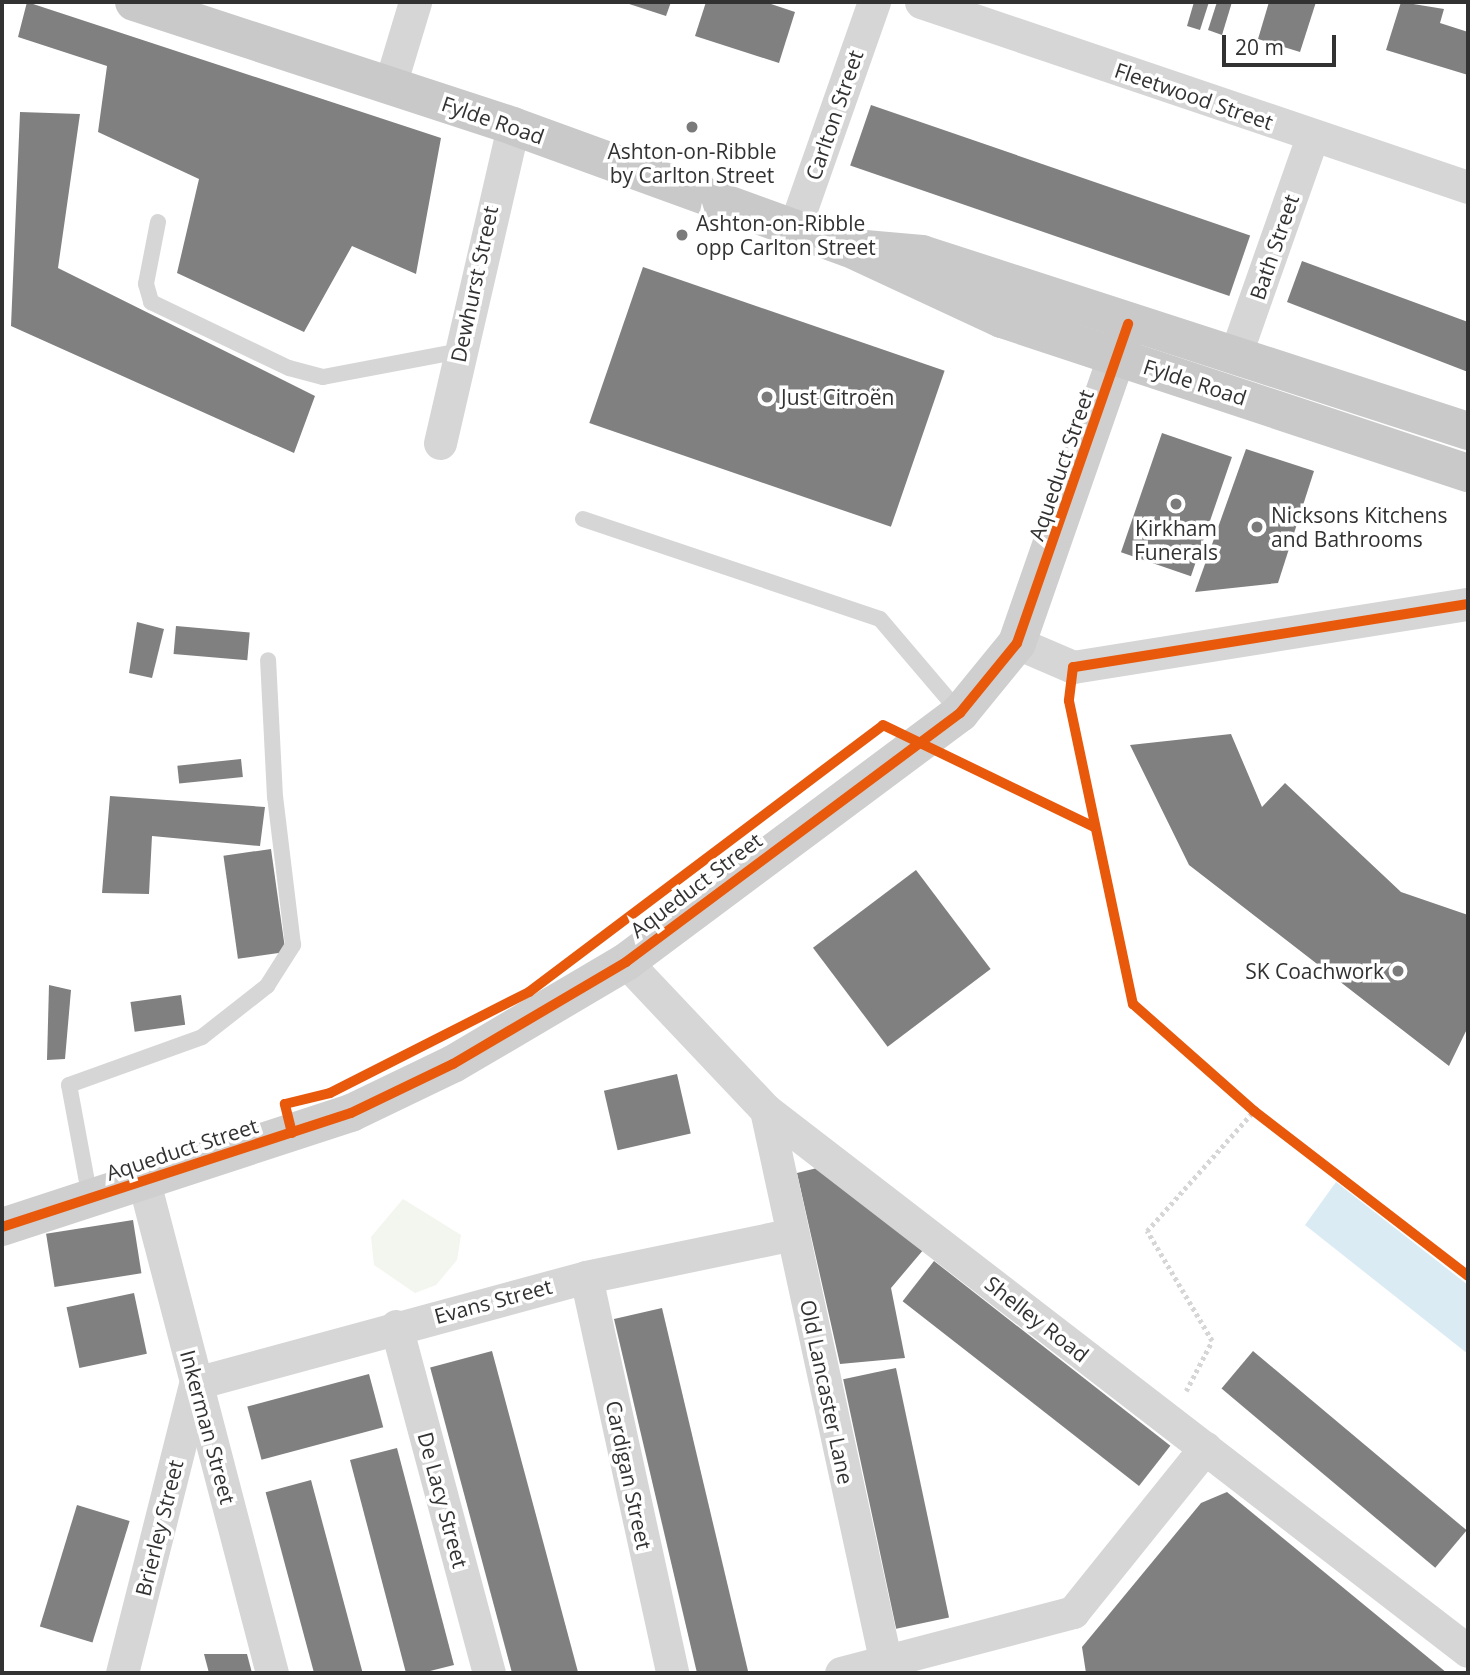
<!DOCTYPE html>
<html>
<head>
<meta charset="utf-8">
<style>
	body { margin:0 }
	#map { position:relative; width:1470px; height:1675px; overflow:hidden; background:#fff; font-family:"Open Sans",sans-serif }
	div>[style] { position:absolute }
	.green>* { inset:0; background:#f2f6ee }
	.water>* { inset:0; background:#dbebf4 }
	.building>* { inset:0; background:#808080; transform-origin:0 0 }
	.path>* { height:4.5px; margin-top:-2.25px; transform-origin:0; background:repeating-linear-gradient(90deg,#d6d6d6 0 3.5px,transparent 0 7px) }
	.lane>* { height:16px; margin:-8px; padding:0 8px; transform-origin:8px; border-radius:8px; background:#d6d6d6 }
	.street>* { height:33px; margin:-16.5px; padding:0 16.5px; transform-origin:16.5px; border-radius:16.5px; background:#d6d6d6 }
	.secondary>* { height:38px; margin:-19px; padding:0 19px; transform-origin:19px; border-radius:19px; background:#cfcfcf }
	.primary>* { height:38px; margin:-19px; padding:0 19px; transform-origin:19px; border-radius:19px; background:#c9c9c9 }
	.cycleway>* { height:10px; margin:-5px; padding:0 5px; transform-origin:5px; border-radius:5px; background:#e8590c }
	.dots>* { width:19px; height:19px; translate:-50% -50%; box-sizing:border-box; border:4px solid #fff; border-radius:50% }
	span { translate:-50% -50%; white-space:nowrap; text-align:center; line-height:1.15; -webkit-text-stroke:7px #fff; paint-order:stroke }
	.street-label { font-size:21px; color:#323232 }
	.poi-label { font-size:21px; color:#323232 }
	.left { translate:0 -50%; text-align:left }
	.right { translate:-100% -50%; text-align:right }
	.frame { position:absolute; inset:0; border:4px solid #323232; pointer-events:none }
	.scale { position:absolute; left:1222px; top:35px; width:114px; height:32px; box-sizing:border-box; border:4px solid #323232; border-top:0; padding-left:9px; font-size:21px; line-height:24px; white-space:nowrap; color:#323232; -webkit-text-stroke:5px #fff; paint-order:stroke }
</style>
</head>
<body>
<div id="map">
	<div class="green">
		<i style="clip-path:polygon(403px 1199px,461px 1235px,457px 1260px,436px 1285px,415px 1293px,374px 1265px,371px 1237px)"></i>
	</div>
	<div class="water">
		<i style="clip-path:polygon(1336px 1182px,1468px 1285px,1468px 1354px,1305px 1225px)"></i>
	</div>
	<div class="building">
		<i style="clip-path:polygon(27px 2px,441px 138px,416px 274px,352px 246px,304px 332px,177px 273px,199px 179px,98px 132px,107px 66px,18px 37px)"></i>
		<i style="clip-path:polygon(623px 2px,671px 2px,666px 16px)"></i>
		<i style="clip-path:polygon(706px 2px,765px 2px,795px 12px,779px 63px,695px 36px)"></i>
		<i style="clip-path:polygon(1194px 2px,1209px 2px,1200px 30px,1187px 26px)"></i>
		<i style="clip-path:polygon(1217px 2px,1232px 2px,1222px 35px,1208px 30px)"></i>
		<i style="clip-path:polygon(1269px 2px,1316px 2px,1300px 52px,1258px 39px)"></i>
		<i style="clip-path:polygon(1401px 2px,1444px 9px,1440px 23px,1468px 32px,1468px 75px,1386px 50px)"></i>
		<i style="left:871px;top:105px;width:401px;height:64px;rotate:19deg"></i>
		<i style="clip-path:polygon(20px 112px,80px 114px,58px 268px,315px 396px,294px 453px,11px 326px)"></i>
		<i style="clip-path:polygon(1302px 261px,1468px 322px,1468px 372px,1287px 302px)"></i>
		<i style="left:643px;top:267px;width:319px;height:165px;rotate:19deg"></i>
		<i style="left:1162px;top:433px;width:74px;height:126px;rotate:19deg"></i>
		<i style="clip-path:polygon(1246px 449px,1314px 471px,1278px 583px,1195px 592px)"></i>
		<i style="clip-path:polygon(137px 622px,164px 629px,152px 678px,129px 673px)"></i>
		<i style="left:176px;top:626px;width:74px;height:28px;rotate:5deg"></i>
		<i style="clip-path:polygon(1231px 734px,1262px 807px,1285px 783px,1401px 892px,1468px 915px,1468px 1027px,1449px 1066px,1189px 865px,1130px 745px)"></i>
		<i style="left:241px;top:759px;width:18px;height:64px;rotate:84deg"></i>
		<i style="clip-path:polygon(110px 796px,265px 807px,260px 846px,152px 836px,149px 894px,102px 893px)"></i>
		<i style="left:271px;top:849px;width:104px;height:48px;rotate:82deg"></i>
		<i style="left:916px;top:870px;width:124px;height:129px;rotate:53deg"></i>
		<i style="clip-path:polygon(49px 985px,71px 990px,65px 1059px,47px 1060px)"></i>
		<i style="left:181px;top:995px;width:30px;height:51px;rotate:82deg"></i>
		<i style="left:677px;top:1074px;width:61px;height:75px;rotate:77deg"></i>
		<i style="clip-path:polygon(817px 1168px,924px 1249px,891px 1288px,905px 1358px,840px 1364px,797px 1173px)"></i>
		<i style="left:133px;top:1220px;width:54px;height:88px;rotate:81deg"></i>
		<i style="left:934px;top:1261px;width:300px;height:51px;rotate:38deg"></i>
		<i style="left:134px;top:1293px;width:62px;height:69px;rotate:78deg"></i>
		<i style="clip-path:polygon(662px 1308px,748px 1671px,739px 1673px,697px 1673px,614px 1319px)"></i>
		<i style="left:492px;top:1351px;width:333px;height:64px;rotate:75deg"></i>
		<i style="left:1253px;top:1351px;width:279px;height:49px;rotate:40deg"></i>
		<i style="left:896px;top:1368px;width:255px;height:54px;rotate:78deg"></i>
		<i style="left:369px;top:1374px;width:55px;height:126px;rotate:75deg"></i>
		<i style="clip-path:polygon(397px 1448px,454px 1665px,422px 1673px,406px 1673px,350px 1460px)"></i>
		<i style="left:311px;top:1480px;width:200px;height:47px;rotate:75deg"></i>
		<i style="clip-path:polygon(1227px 1492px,1447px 1673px,1086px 1673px,1082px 1647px,1201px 1503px)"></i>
		<i style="left:77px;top:1505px;width:55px;height:127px;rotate:17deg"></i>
		<i style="clip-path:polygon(204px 1654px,247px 1654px,252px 1673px,209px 1673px)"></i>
	</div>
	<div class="path">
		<i style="left:1133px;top:1004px;width:162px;rotate:41.5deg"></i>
		<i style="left:1254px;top:1111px;width:270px;rotate:37.6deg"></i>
		<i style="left:1186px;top:1391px;width:56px;rotate:-62.5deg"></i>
		<i style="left:1212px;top:1341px;width:128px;rotate:-120.6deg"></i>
		<i style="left:1147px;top:1231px;width:161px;rotate:-48.3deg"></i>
	</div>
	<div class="lane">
		<i style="left:158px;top:222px;width:63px;rotate:101deg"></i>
		<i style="left:146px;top:284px;width:19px;rotate:74deg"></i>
		<i style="left:151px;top:302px;width:153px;rotate:25.6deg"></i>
		<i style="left:289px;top:368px;width:35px;rotate:15deg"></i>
		<i style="left:323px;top:377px;width:139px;rotate:-10.7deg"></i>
		<i style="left:583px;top:519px;width:313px;rotate:18.6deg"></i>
		<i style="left:880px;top:619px;width:123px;rotate:49.6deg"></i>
		<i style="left:90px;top:1198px;width:115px;rotate:-100.5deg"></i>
		<i style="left:69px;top:1085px;width:141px;rotate:-19.8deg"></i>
		<i style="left:202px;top:1037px;width:83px;rotate:-38.1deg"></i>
		<i style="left:267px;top:986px;width:49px;rotate:-57.6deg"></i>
		<i style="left:293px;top:945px;width:149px;rotate:-96.9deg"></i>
		<i style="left:275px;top:797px;width:137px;rotate:-92.9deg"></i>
	</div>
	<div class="street">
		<i style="left:921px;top:2px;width:577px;rotate:18.69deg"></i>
		<i style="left:390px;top:85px;width:87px;rotate:-73.2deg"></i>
		<i style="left:794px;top:229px;width:241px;rotate:-70.6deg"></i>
		<i style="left:1235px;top:356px;width:232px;rotate:-70.6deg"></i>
		<i style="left:440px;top:443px;width:325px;rotate:-77deg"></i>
		<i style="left:1017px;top:643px;width:61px;rotate:23.2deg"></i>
		<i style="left:1073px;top:667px;width:400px;rotate:-9.1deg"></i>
		<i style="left:626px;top:962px;width:204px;rotate:46.6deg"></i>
		<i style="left:766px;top:1110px;width:886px;rotate:37.62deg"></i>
		<i style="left:766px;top:1110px;width:576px;rotate:77.77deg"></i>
		<i style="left:144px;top:1182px;width:507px;rotate:75.39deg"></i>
		<i style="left:586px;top:1277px;width:405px;rotate:77.7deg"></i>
		<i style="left:396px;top:1326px;width:359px;rotate:75deg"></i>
		<i style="left:196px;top:1383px;width:404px;rotate:-15.2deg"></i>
		<i style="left:586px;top:1277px;width:211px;rotate:-11.7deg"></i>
		<i style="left:122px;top:1673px;width:297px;rotate:-75.8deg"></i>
		<i style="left:841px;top:1673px;width:240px;rotate:-14.7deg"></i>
		<i style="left:1073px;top:1612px;width:211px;rotate:-51.2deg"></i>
	</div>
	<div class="secondary">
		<i style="left:2px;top:1227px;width:367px;rotate:-18.1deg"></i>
		<i style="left:351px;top:1113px;width:113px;rotate:-25.7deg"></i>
		<i style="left:453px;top:1064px;width:201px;rotate:-30.5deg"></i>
		<i style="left:626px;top:962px;width:417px;rotate:-36.7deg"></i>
		<i style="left:960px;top:713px;width:90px;rotate:-50.8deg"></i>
		<i style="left:1017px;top:643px;width:335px;rotate:-70.8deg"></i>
	</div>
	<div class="primary">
		<i style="left:134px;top:2px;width:399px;rotate:18.1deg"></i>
		<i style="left:513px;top:126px;width:357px;rotate:20deg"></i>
		<i style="left:849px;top:248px;width:169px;rotate:24.9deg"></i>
		<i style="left:1002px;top:319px;width:491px;rotate:18.3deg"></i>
		<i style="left:865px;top:249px;width:57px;rotate:5deg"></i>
		<i style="left:922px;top:254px;width:574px;rotate:17.96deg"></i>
	</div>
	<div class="cycleway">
		<i style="left:1468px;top:604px;width:400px;rotate:170.9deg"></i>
		<i style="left:1073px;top:667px;width:34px;rotate:97deg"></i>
		<i style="left:1069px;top:701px;width:310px;rotate:78.1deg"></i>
		<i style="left:1133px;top:1004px;width:162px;rotate:41.5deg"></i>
		<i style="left:1254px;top:1111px;width:270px;rotate:37.6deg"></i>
		<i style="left:292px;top:1133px;width:30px;rotate:-104deg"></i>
		<i style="left:285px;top:1104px;width:46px;rotate:-13.7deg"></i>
		<i style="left:330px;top:1093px;width:223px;rotate:-26.9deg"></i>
		<i style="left:529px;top:992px;width:443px;rotate:-37deg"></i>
		<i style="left:883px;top:725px;width:234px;rotate:25.8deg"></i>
		<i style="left:2px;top:1227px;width:367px;rotate:-18.1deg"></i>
		<i style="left:351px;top:1113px;width:113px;rotate:-25.7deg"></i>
		<i style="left:453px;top:1064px;width:201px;rotate:-30.5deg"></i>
		<i style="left:626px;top:962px;width:417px;rotate:-36.7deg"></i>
		<i style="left:960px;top:713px;width:90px;rotate:-50.8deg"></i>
		<i style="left:1017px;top:643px;width:338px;rotate:-70.8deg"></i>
	</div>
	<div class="dots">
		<i style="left:692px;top:127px;background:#7a7a7a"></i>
		<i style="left:682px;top:235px;background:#7a7a7a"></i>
		<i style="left:767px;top:397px;background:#7a7a7a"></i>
		<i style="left:1176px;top:504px;background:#7a7a7a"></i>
		<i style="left:1257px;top:527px;background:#7a7a7a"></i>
		<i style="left:1398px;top:971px;background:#7a7a7a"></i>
	</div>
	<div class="street-label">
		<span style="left:1194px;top:96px;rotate:19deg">Fleetwood Street</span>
		<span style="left:834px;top:115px;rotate:-71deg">Carlton Street</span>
		<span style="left:493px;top:120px;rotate:19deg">Fylde Road</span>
		<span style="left:1274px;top:247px;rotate:-71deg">Bath Street</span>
		<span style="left:474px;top:284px;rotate:-78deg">Dewhurst Street</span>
		<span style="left:1195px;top:382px;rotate:18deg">Fylde Road</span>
		<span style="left:1061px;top:465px;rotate:-71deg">Aqueduct Street</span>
		<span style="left:696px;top:885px;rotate:-37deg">Aqueduct Street</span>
		<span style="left:182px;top:1149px;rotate:-18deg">Aqueduct Street</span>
		<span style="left:493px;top:1301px;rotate:-15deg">Evans Street</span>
		<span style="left:1037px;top:1319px;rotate:38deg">Shelley Road</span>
		<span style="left:827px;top:1392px;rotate:78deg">Old Lancaster Lane</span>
		<span style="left:208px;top:1427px;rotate:75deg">Inkerman Street</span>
		<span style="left:629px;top:1475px;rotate:78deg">Cardigan Street</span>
		<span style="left:443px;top:1500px;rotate:75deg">De Lacy Street</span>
		<span style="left:159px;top:1528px;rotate:-76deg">Brierley Street</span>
	</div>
	<div class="poi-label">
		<span style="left:692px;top:163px">Ashton-on-Ribble<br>by Carlton Street</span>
		<span class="left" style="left:696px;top:235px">Ashton-on-Ribble<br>opp Carlton Street</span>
		<span class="left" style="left:781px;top:397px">Just Citroën</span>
		<span class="left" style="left:1271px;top:527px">Nicksons Kitchens<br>and Bathrooms</span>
		<span style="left:1176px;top:540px">Kirkham<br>Funerals</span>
		<span class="right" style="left:1384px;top:971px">SK Coachwork</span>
	</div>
	<div class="frame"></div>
	<div class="scale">20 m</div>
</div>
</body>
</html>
